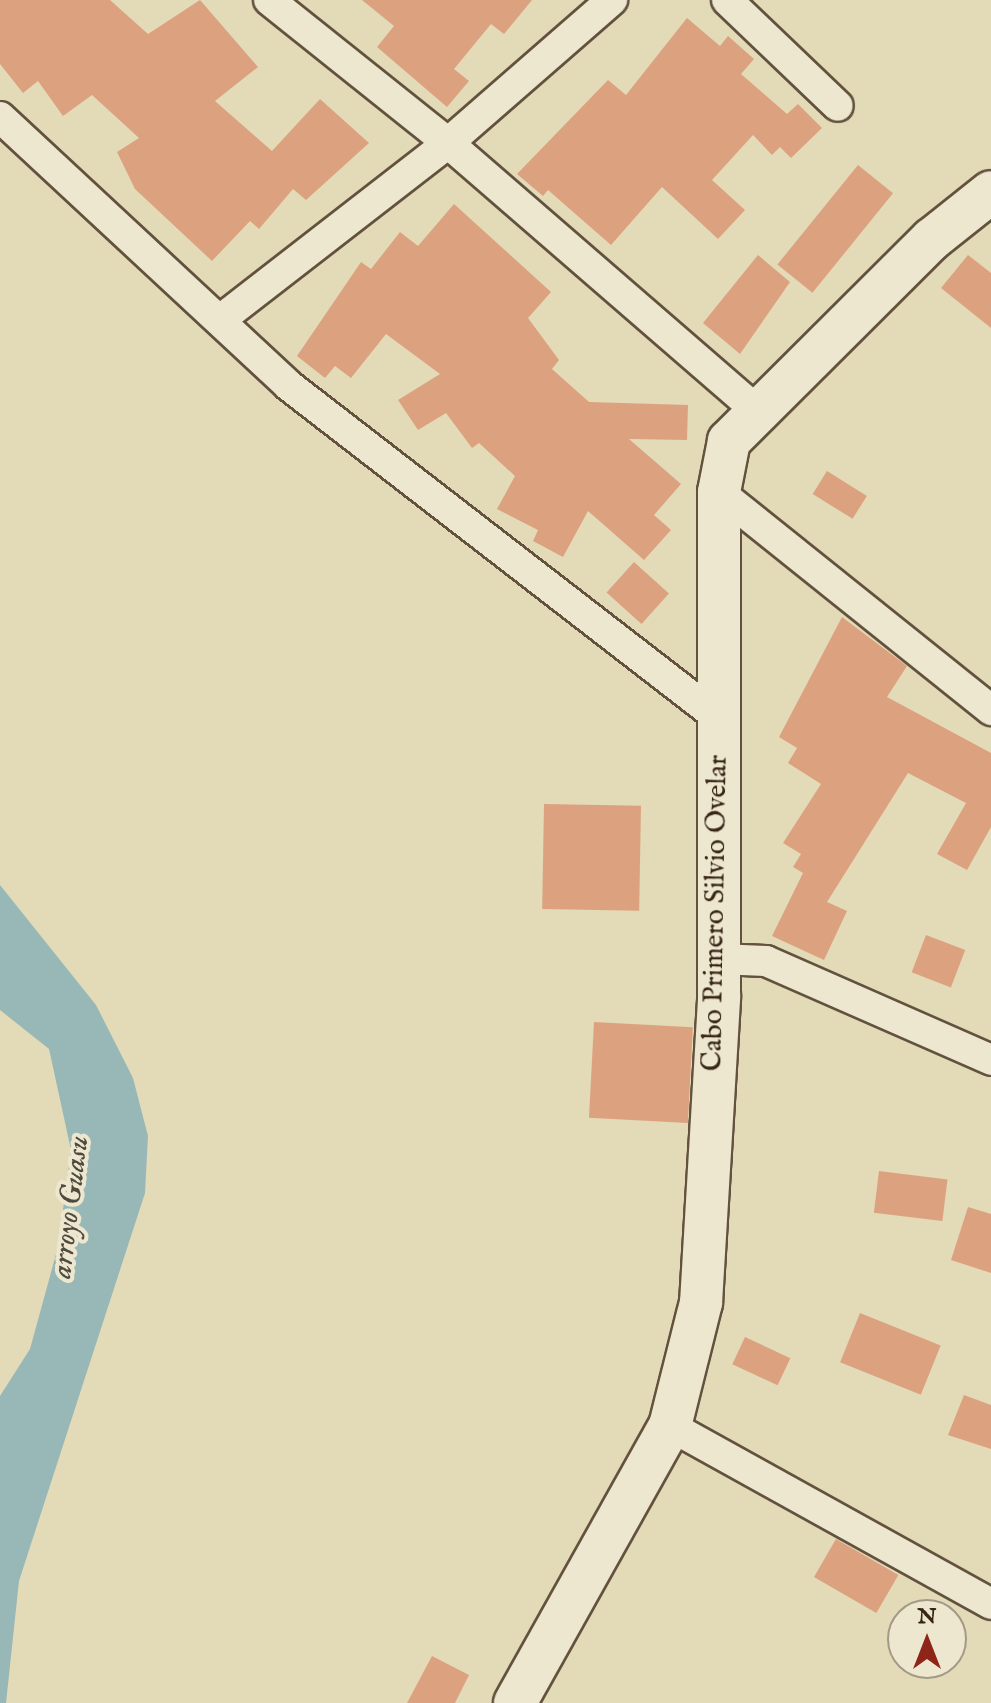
<!DOCTYPE html>
<html>
<head>
<meta charset="utf-8">
<style>
	body { margin:0 }
	#map { position:relative; width:991px; height:1703px; overflow:hidden; background:#e3dab7; font-family:"IM FELL English",serif }
	div>[style] { position:absolute }
	.water>* { inset:0; background:#98b8b8 }
	.building>* { inset:0; background:#dca27f; transform-origin:0 0 }
	.roads { filter:drop-shadow(2px 0 #62523e) drop-shadow(-2px 0 #62523e) drop-shadow(0 2px #62523e) drop-shadow(0 -2px #62523e) }
	.street>* { height:30px; margin:-15px; padding:0 15px; transform-origin:15px; border-radius:15px; background:#ede7d0 }
	.secondary>* { height:42px; margin:-21px; padding:0 21px; transform-origin:21px; border-radius:21px; background:#ede7d0 }
	span { translate:-50% -50%; white-space:nowrap; text-align:center; line-height:1.15; -webkit-text-stroke:8px #ede7d0; paint-order:stroke }
	.street-label { font-size:28px; color:#372516 }
	.water-label { font-size:30px; color:#4f4a3e; font-style:italic }
	.north { position:absolute; left:887px; top:1599px; width:80px; height:80px; box-sizing:border-box; background:#ede7d0; border:2px solid #a49986; border-radius:50%; rotate:0deg; font-size:22px; font-weight:700; line-height:32px; text-align:center; color:#372516 }
	.north::after { content:''; display:block; margin:auto; width:28px; height:36px; background:#8f2418; clip-path:polygon(50% 0,100% 100%,50% 72%,0 100%) }
</style>
</head>
<body>
<div id="map">
	<div class="water">
		<i style="clip-path:polygon(0 885px,96px 1005px,133px 1078px,148px 1136px,145px 1193px,19px 1581px,6px 1703px,0 1703px,0 1396px,30px 1349px,58px 1247px,71px 1150px,49px 1049px,0 1010px)"></i>
	</div>
	<div class="building">
		<i style="clip-path:polygon(0 0,110px 0,148px 34px,200px 0,258px 67px,215px 101px,272px 151px,320px 99px,369px 143px,306px 200px,293px 189px,259px 229px,250px 221px,212px 261px,135px 189px,117px 152px,139px 138px,92px 95px,63px 116px,38px 81px,23px 93px,0 64px)"></i>
		<i style="clip-path:polygon(362px 0,532px 0,504px 34px,491px 24px,454px 69px,469px 81px,447px 107px,377px 47px,394px 26px)"></i>
		<i style="clip-path:polygon(687px 18px,720px 46px,728px 36px,754px 59px,741px 74px,787px 114px,798px 104px,822px 128px,791px 158px,780px 147px,772px 155px,753px 135px,712px 180px,745px 210px,718px 239px,662px 187px,611px 245px,548px 190px,543px 196px,517px 174px,608px 80px,626px 95px)"></i>
		<i style="left:858px;top:165px;width:45px;height:128px;rotate:39deg"></i>
		<i style="clip-path:polygon(454px 204px,551px 292px,528px 318px,559px 360px,552px 369px,589px 402px,688px 405px,687px 440px,629px 439px,681px 484px,654px 515px,671px 530px,644px 560px,588px 511px,563px 557px,533px 541px,538px 530px,497px 509px,515px 476px,479px 443px,472px 448px,446px 413px,418px 430px,398px 400px,440px 374px,386px 334px,351px 378px,335px 366px,325px 378px,297px 356px,361px 262px,371px 269px,400px 232px,418px 246px)"></i>
		<i style="clip-path:polygon(758px 255px,790px 282px,740px 354px,703px 323px)"></i>
		<i style="clip-path:polygon(968px 255px,991px 273px,991px 328px,941px 288px)"></i>
		<i style="left:827px;top:471px;width:47px;height:27px;rotate:32deg"></i>
		<i style="left:634px;top:562px;width:47px;height:41px;rotate:42deg"></i>
		<i style="clip-path:polygon(842px 617px,907px 666px,887px 697px,991px 753px,991px 827px,967px 870px,937px 854px,966px 803px,908px 773px,827px 902px,847px 911px,824px 960px,772px 936px,803px 873px,793px 867px,801px 854px,783px 843px,821px 784px,788px 763px,797px 748px,779px 737px)"></i>
		<i style="left:544px;top:804px;width:97px;height:105px;rotate:1deg"></i>
		<i style="left:926px;top:935px;width:42px;height:40px;rotate:21deg"></i>
		<i style="left:594px;top:1022px;width:99px;height:96px;rotate:3deg"></i>
		<i style="left:879px;top:1171px;width:69px;height:42px;rotate:7deg"></i>
		<i style="clip-path:polygon(968px 1207px,991px 1214px,991px 1273px,951px 1260px)"></i>
		<i style="left:860px;top:1313px;width:87px;height:53px;rotate:22deg"></i>
		<i style="left:745px;top:1337px;width:50px;height:30px;rotate:25deg"></i>
		<i style="clip-path:polygon(964px 1395px,991px 1405px,991px 1449px,948px 1435px)"></i>
		<i style="left:836px;top:1539px;width:72px;height:44px;rotate:30deg"></i>
		<i style="clip-path:polygon(432px 1656px,469px 1675px,455px 1703px,407px 1703px)"></i>
	</div>
	<div class="roads">
		<div class="street">
			<i style="left:269px;top:0;width:229px;rotate:38.6deg"></i>
			<i style="left:448px;top:143px;width:409px;rotate:40.9deg"></i>
			<i style="left:727px;top:0;width:153px;rotate:43.7deg"></i>
			<i style="left:0;top:117px;width:393px;rotate:42.9deg"></i>
			<i style="left:288px;top:385px;width:545px;rotate:37.69deg"></i>
			<i style="left:220px;top:320px;width:289px;rotate:-37.8deg"></i>
			<i style="left:448px;top:143px;width:218px;rotate:-41.1deg"></i>
			<i style="left:719px;top:492px;width:349px;rotate:38.7deg"></i>
			<i style="left:718px;top:959px;width:48px;rotate:2.4deg"></i>
			<i style="left:766px;top:961px;width:246px;rotate:23.7deg"></i>
			<i style="left:670px;top:1426px;width:367px;rotate:29deg"></i>
		</div>
		<div class="secondary">
			<i style="left:515px;top:1703px;width:317px;rotate:-60.8deg"></i>
			<i style="left:670px;top:1426px;width:127px;rotate:-75.9deg"></i>
			<i style="left:701px;top:1303px;width:308px;rotate:-86.6deg"></i>
			<i style="left:719px;top:996px;width:504px;rotate:-90deg"></i>
			<i style="left:719px;top:492px;width:52px;rotate:-78.9deg"></i>
			<i style="left:729px;top:441px;width:286px;rotate:-44.9deg"></i>
			<i style="left:932px;top:239px;width:75px;rotate:-38.5deg"></i>
		</div>
	</div>
	<div class="street-label">
		<span style="left:716px;top:913px;rotate:-89deg">Cabo Primero Silvio Ovelar</span>
	</div>
	<div class="water-label">
		<span style="left:71px;top:1207px;rotate:-83deg">arroyo Guasu</span>
	</div>
	<div class="north">N</div>
</div>
</body>
</html>
